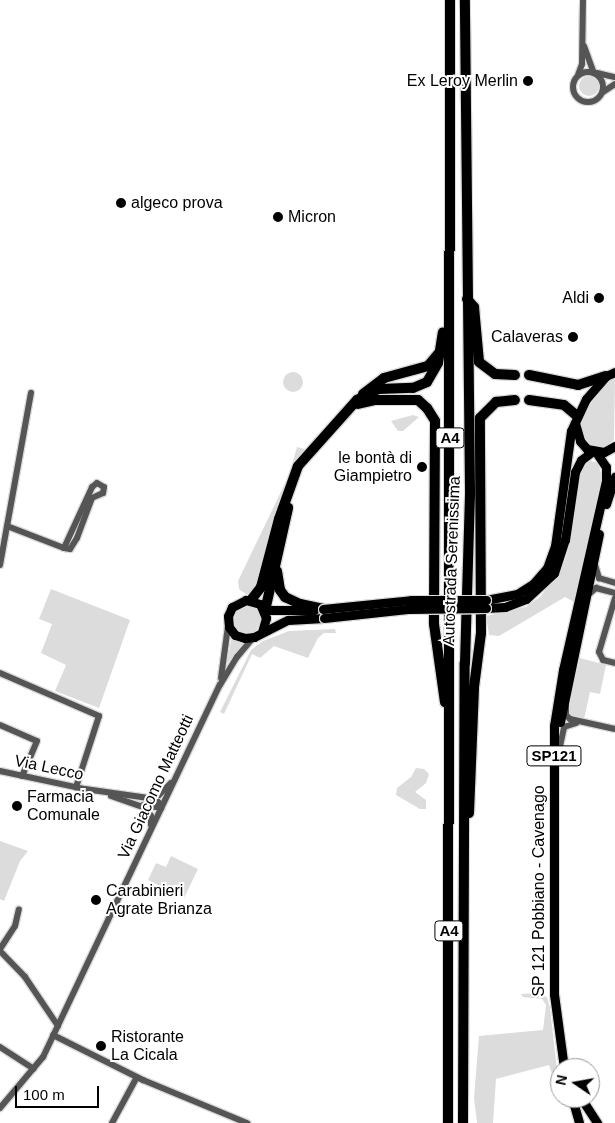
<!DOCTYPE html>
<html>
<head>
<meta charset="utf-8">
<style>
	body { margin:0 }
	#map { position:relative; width:615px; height:1123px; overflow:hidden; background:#fff; font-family:Helvetica,sans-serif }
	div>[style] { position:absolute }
	.green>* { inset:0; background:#dcdcdc }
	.round { border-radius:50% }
	.roads { filter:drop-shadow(1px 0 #dbdbdb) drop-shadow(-1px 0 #dbdbdb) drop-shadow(0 1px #dbdbdb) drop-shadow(0 -1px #dbdbdb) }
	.minor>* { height:6px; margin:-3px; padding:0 3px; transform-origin:3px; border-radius:3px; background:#555 }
	.minor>.ring { margin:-3px; padding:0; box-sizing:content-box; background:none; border:6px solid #555; border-radius:50% }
	.major>* { height:9px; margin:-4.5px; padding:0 4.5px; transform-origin:4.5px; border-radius:4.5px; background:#000 }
	.highway>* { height:10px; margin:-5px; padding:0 5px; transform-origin:5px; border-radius:5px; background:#000 }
	.bridges { filter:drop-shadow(1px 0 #dbdbdb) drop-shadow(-1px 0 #dbdbdb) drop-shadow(0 1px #dbdbdb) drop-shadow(0 -1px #dbdbdb) }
	.major-bridge>* { height:9px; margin:-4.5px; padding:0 4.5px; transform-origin:4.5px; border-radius:4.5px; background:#000 }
	.dots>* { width:14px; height:14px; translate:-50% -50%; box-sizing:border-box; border:2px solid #fff; border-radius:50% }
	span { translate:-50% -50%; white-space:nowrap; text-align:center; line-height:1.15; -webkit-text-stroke:4px #fff; paint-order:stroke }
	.shield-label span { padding:1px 4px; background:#fff; border:1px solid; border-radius:4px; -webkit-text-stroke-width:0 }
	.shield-label { font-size:15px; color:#000; font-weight:700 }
	.poi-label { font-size:16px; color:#000 }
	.right { translate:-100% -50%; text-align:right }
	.left { translate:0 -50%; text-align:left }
	.street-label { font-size:16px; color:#000 }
	.north { position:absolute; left:550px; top:1058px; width:50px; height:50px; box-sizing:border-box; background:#fff; border:1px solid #999; border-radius:50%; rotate:282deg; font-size:14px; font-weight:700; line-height:20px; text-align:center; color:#000 }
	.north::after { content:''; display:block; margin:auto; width:18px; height:22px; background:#000; clip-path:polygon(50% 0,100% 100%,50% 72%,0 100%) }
	.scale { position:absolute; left:15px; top:1086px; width:84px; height:22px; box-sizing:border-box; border:2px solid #000; border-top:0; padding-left:6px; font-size:15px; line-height:18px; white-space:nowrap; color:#000; -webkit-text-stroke:4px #fff; paint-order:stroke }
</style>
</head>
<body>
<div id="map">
	<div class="green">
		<i class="round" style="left:579px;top:76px;width:20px;height:20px"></i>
		<i class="round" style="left:283px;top:372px;width:20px;height:20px"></i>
		<i style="clip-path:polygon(615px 376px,614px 440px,603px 448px,590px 446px,584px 440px,579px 425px,592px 397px)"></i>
		<i style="clip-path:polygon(413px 415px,419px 417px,403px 431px,398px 431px,391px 421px)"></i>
		<i style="clip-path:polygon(297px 447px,305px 449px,296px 461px,275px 514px,257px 586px,251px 593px,246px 594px,239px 589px,238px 581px,289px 475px)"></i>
		<i style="clip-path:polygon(587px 460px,598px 463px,602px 477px,574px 602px,565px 597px,499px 636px,489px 635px,486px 616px,526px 607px,541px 596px,563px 566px,568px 551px,580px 470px)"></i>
		<i style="clip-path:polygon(51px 589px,130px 620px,99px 708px,55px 691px,66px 665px,41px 653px,52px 624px,39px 619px)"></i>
		<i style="clip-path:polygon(247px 604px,256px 607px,262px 620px,255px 632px,245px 634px,236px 629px,232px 620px,238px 607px)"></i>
		<i style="clip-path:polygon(335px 629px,336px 633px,324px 633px,318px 638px,308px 658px,274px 646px,260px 658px,252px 654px,224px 714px,220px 712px,251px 650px,263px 641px,289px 631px)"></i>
		<i style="clip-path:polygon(233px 638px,243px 643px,227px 664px,231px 640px)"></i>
		<i style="clip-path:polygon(580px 658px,606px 665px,600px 694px,590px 692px,584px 719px,571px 716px,568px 709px)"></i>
		<i style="clip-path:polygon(416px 768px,424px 769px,429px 774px,426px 783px,415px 792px,426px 800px,426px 809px,420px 809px,396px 795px,397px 788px,411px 777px)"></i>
		<i style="clip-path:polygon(0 841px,28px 851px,20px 861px,4px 901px,0 899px)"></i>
		<i style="clip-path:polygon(171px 856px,198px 869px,184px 898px,148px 880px,156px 863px,166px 867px)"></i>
		<i style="clip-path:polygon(537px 993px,547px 997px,550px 1008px,560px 1096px,549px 1065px,496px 1079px,493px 1123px,477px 1123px,474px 1098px,479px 1036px,543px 1030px,546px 1005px,542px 999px,523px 997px,521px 994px)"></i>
	</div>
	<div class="roads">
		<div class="minor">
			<i style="left:584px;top:46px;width:29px;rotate:70deg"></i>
			<i class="ring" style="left:573px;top:72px;width:24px;height:24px"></i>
			<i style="left:597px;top:73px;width:18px;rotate:13deg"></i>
			<i style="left:578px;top:75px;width:12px;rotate:-70deg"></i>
			<i style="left:582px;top:64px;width:64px;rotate:-89.1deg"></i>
			<i style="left:603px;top:92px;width:14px;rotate:-34deg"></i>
			<i style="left:97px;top:483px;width:8px;rotate:30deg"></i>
			<i style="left:104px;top:487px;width:6px;rotate:99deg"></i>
			<i style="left:103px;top:493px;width:12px;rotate:156deg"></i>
			<i style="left:92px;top:498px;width:43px;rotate:110.6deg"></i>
			<i style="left:77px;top:538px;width:13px;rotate:122deg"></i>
			<i style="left:70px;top:549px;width:6px;rotate:-171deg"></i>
			<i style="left:64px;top:548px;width:67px;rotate:-65.3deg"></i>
			<i style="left:92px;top:487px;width:6px;rotate:-39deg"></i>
			<i style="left:7px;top:526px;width:61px;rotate:21.1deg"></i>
			<i style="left:0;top:565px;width:175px;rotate:-79.8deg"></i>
			<i style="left:595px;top:565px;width:14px;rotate:73deg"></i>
			<i style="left:599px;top:578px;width:17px;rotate:17deg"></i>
			<i style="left:588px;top:595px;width:11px;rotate:-41deg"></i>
			<i style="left:596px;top:588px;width:20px;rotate:15deg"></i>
			<i style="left:615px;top:598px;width:56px;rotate:106.5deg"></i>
			<i style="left:599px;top:652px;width:9px;rotate:63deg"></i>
			<i style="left:603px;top:660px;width:12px;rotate:14deg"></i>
			<i style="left:0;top:673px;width:108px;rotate:23.5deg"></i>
			<i style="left:99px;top:716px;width:75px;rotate:107.9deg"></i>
			<i style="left:221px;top:678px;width:52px;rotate:-82.3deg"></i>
			<i style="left:566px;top:706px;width:9px;rotate:90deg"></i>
			<i style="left:566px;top:715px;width:6px;rotate:45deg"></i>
			<i style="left:570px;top:719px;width:46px;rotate:12.5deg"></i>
			<i style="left:0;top:725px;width:40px;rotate:23.4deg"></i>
			<i style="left:37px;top:741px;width:38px;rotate:113deg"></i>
			<i style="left:559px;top:751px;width:25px;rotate:-78deg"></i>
			<i style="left:564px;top:727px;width:13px;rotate:-18deg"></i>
			<i style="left:0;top:771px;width:87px;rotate:12deg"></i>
			<i style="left:85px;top:789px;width:64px;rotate:8.1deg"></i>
			<i style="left:148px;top:798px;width:11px;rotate:22deg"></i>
			<i style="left:158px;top:802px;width:7px;rotate:63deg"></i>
			<i style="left:111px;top:796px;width:37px;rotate:19deg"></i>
			<i style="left:146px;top:808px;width:9px;rotate:58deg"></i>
			<i style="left:151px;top:816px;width:9px;rotate:90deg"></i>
			<i style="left:148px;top:798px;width:11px;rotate:-15deg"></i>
			<i style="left:159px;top:795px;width:17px;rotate:-45deg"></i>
			<i style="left:143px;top:805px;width:18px;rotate:9deg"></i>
			<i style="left:0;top:949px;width:27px;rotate:-57deg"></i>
			<i style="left:15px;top:926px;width:17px;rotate:-77deg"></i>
			<i style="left:0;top:951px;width:36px;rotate:46deg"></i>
			<i style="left:25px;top:977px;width:59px;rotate:56deg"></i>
			<i style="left:53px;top:1035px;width:101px;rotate:26.6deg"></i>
			<i style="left:143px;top:1080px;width:113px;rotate:22.5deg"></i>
			<i style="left:0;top:1047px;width:40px;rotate:32.9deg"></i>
			<i style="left:0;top:1108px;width:67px;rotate:-49.9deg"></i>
			<i style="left:43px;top:1057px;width:412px;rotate:-64.6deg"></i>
			<i style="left:220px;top:685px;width:33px;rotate:-59deg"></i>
			<i style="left:237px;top:657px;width:26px;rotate:-50deg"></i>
			<i style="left:112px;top:1123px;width:52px;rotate:-61.5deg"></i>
		</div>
		<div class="major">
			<i style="left:575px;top:423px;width:19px;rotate:74deg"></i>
			<i style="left:580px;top:441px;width:11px;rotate:49deg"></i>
			<i style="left:587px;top:449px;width:17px;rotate:10deg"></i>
			<i style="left:604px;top:452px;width:13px;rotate:-29deg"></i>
			<i style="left:606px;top:504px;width:29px;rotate:-72deg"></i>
			<i style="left:486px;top:600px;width:32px;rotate:-11deg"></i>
			<i style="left:517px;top:594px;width:19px;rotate:-32deg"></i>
			<i style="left:533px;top:584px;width:21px;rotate:-49deg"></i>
			<i style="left:547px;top:568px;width:23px;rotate:-70deg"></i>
			<i style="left:555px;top:546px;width:116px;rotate:-82.1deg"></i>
			<i style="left:571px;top:431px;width:35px;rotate:-65deg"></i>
			<i style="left:586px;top:399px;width:30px;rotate:-49deg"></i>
			<i style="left:606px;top:376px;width:10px;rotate:-24deg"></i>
			<i style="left:486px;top:608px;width:19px;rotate:-3deg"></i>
			<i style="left:505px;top:607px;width:22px;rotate:-21deg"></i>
			<i style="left:526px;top:599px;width:38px;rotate:-43deg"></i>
			<i style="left:554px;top:573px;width:35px;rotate:-72deg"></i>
			<i style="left:565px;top:540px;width:69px;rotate:-81.6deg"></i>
			<i style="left:575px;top:472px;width:13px;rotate:-63deg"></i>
			<i style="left:581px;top:460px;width:15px;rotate:-37deg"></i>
			<i style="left:264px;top:610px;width:50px"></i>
			<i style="left:262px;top:632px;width:15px;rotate:-74deg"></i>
			<i style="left:266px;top:618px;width:15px;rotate:-113deg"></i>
			<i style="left:260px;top:604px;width:15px;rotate:-164deg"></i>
			<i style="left:246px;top:600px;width:16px;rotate:153deg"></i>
			<i style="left:232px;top:607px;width:10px;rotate:114deg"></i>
			<i style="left:228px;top:616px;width:11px;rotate:85deg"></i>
			<i style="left:229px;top:627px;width:10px;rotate:53deg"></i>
			<i style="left:235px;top:635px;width:10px;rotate:17deg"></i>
			<i style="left:245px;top:638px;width:9px;rotate:-6deg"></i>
			<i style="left:254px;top:637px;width:38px;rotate:-27deg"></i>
			<i style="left:288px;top:620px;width:36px;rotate:-3deg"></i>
			<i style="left:560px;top:722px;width:192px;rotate:-78.3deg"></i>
			<i style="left:564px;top:1068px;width:75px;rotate:-97.7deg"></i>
			<i style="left:554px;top:994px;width:268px;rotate:-90deg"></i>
			<i style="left:554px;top:726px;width:57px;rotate:-80.9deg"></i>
			<i style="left:563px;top:670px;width:195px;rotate:-77.2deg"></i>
			<i style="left:606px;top:480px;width:13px;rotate:-90deg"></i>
			<i style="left:606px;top:467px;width:18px;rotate:-124deg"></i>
			<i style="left:572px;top:1098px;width:26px;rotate:74deg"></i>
			<i style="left:581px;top:1098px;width:30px;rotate:57deg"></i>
		</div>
		<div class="highway">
			<i style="left:467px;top:299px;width:11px;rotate:49deg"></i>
			<i style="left:474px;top:307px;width:55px;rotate:84.8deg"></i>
			<i style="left:479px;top:362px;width:20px;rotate:37deg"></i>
			<i style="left:495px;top:374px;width:20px;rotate:3deg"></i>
			<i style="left:529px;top:375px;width:50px;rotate:11.5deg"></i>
			<i style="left:578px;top:385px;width:29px;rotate:-18deg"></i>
			<i style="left:363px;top:394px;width:26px;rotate:-37deg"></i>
			<i style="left:384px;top:378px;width:46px;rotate:-15.3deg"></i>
			<i style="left:428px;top:366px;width:16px;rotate:-50deg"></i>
			<i style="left:529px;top:400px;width:35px;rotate:8deg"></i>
			<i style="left:564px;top:405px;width:17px;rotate:40deg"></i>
			<i style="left:358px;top:404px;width:18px;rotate:-13deg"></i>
			<i style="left:376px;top:400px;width:42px"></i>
			<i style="left:418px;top:400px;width:12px;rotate:42deg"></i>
			<i style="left:427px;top:408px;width:15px;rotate:58deg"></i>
			<i style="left:435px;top:421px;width:203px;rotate:90.3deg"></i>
			<i style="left:434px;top:624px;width:79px;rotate:82deg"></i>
			<i style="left:277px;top:571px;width:19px;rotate:81deg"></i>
			<i style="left:280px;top:590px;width:9px;rotate:54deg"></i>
			<i style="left:285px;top:597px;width:17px;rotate:25deg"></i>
			<i style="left:300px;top:604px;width:24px;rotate:12deg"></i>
			<i style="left:251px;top:600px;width:16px;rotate:-52deg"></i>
			<i style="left:261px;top:587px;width:70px;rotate:-75.2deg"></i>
			<i style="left:279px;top:519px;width:56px;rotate:-70.3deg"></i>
			<i style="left:298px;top:466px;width:89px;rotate:-48.2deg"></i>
			<i style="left:357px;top:400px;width:25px;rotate:-27deg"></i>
			<i style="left:379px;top:389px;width:34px;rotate:-2deg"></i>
			<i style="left:413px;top:388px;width:15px;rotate:-23deg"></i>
			<i style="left:427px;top:382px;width:22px;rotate:-60deg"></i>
			<i style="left:438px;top:363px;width:31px;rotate:-81deg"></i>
			<i style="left:265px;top:611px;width:106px;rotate:-77.4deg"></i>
			<i style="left:469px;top:813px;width:126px;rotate:-87.7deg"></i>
			<i style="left:474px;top:687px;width:54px;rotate:-82.6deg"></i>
			<i style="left:481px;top:633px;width:215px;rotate:-90.3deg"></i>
			<i style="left:480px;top:418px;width:23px;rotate:-45deg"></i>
			<i style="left:496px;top:402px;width:19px;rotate:-6deg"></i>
			<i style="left:448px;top:1123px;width:1123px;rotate:-89.9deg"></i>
			<i style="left:463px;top:1123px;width:460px;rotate:-89.8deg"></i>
			<i style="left:465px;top:663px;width:173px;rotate:-88.3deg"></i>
			<i style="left:470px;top:490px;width:490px;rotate:-90.6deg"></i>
		</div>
	</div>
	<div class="bridges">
		<div class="major-bridge">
			<i style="left:323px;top:609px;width:88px;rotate:-5.8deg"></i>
			<i style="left:411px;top:600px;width:75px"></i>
			<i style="left:324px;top:618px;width:84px;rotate:-6.1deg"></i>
			<i style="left:408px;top:609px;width:78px;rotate:-0.7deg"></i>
		</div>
	</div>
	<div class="dots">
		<i style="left:528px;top:81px;background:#000"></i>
		<i style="left:121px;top:203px;background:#000"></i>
		<i style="left:278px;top:217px;background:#000"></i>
		<i style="left:599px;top:298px;background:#000"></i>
		<i style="left:573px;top:337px;background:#000"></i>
		<i style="left:422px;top:467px;background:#000"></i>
		<i style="left:17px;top:806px;background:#000"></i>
		<i style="left:96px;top:900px;background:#000"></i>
		<i style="left:101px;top:1046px;background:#000"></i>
	</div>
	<div class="shield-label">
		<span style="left:450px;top:438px">A4</span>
		<span style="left:554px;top:756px">SP121</span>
		<span style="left:449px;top:931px">A4</span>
	</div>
	<div class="poi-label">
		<span class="right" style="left:518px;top:81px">Ex Leroy Merlin</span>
		<span class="left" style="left:131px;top:203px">algeco prova</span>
		<span class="left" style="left:288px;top:217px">Micron</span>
		<span class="right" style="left:589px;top:298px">Aldi</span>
		<span class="right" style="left:563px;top:337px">Calaveras</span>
		<span class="right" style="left:412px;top:467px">le bontà di<br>Giampietro</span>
		<span class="left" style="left:27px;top:806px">Farmacia<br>Comunale</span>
		<span class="left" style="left:106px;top:900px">Carabinieri<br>Agrate Brianza</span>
		<span class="left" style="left:111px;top:1046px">Ristorante<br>La Cicala</span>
	</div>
	<div class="street-label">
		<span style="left:452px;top:561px;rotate:-88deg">Autostrada Serenissima</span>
		<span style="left:49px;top:768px;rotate:12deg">Via Lecco</span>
		<span style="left:156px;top:787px;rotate:-65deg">Via Giacomo Matteotti</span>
		<span style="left:539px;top:891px;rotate:-90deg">SP 121 Pobbiano - Cavenago</span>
	</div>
	<div class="north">N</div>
	<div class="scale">100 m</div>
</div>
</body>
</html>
